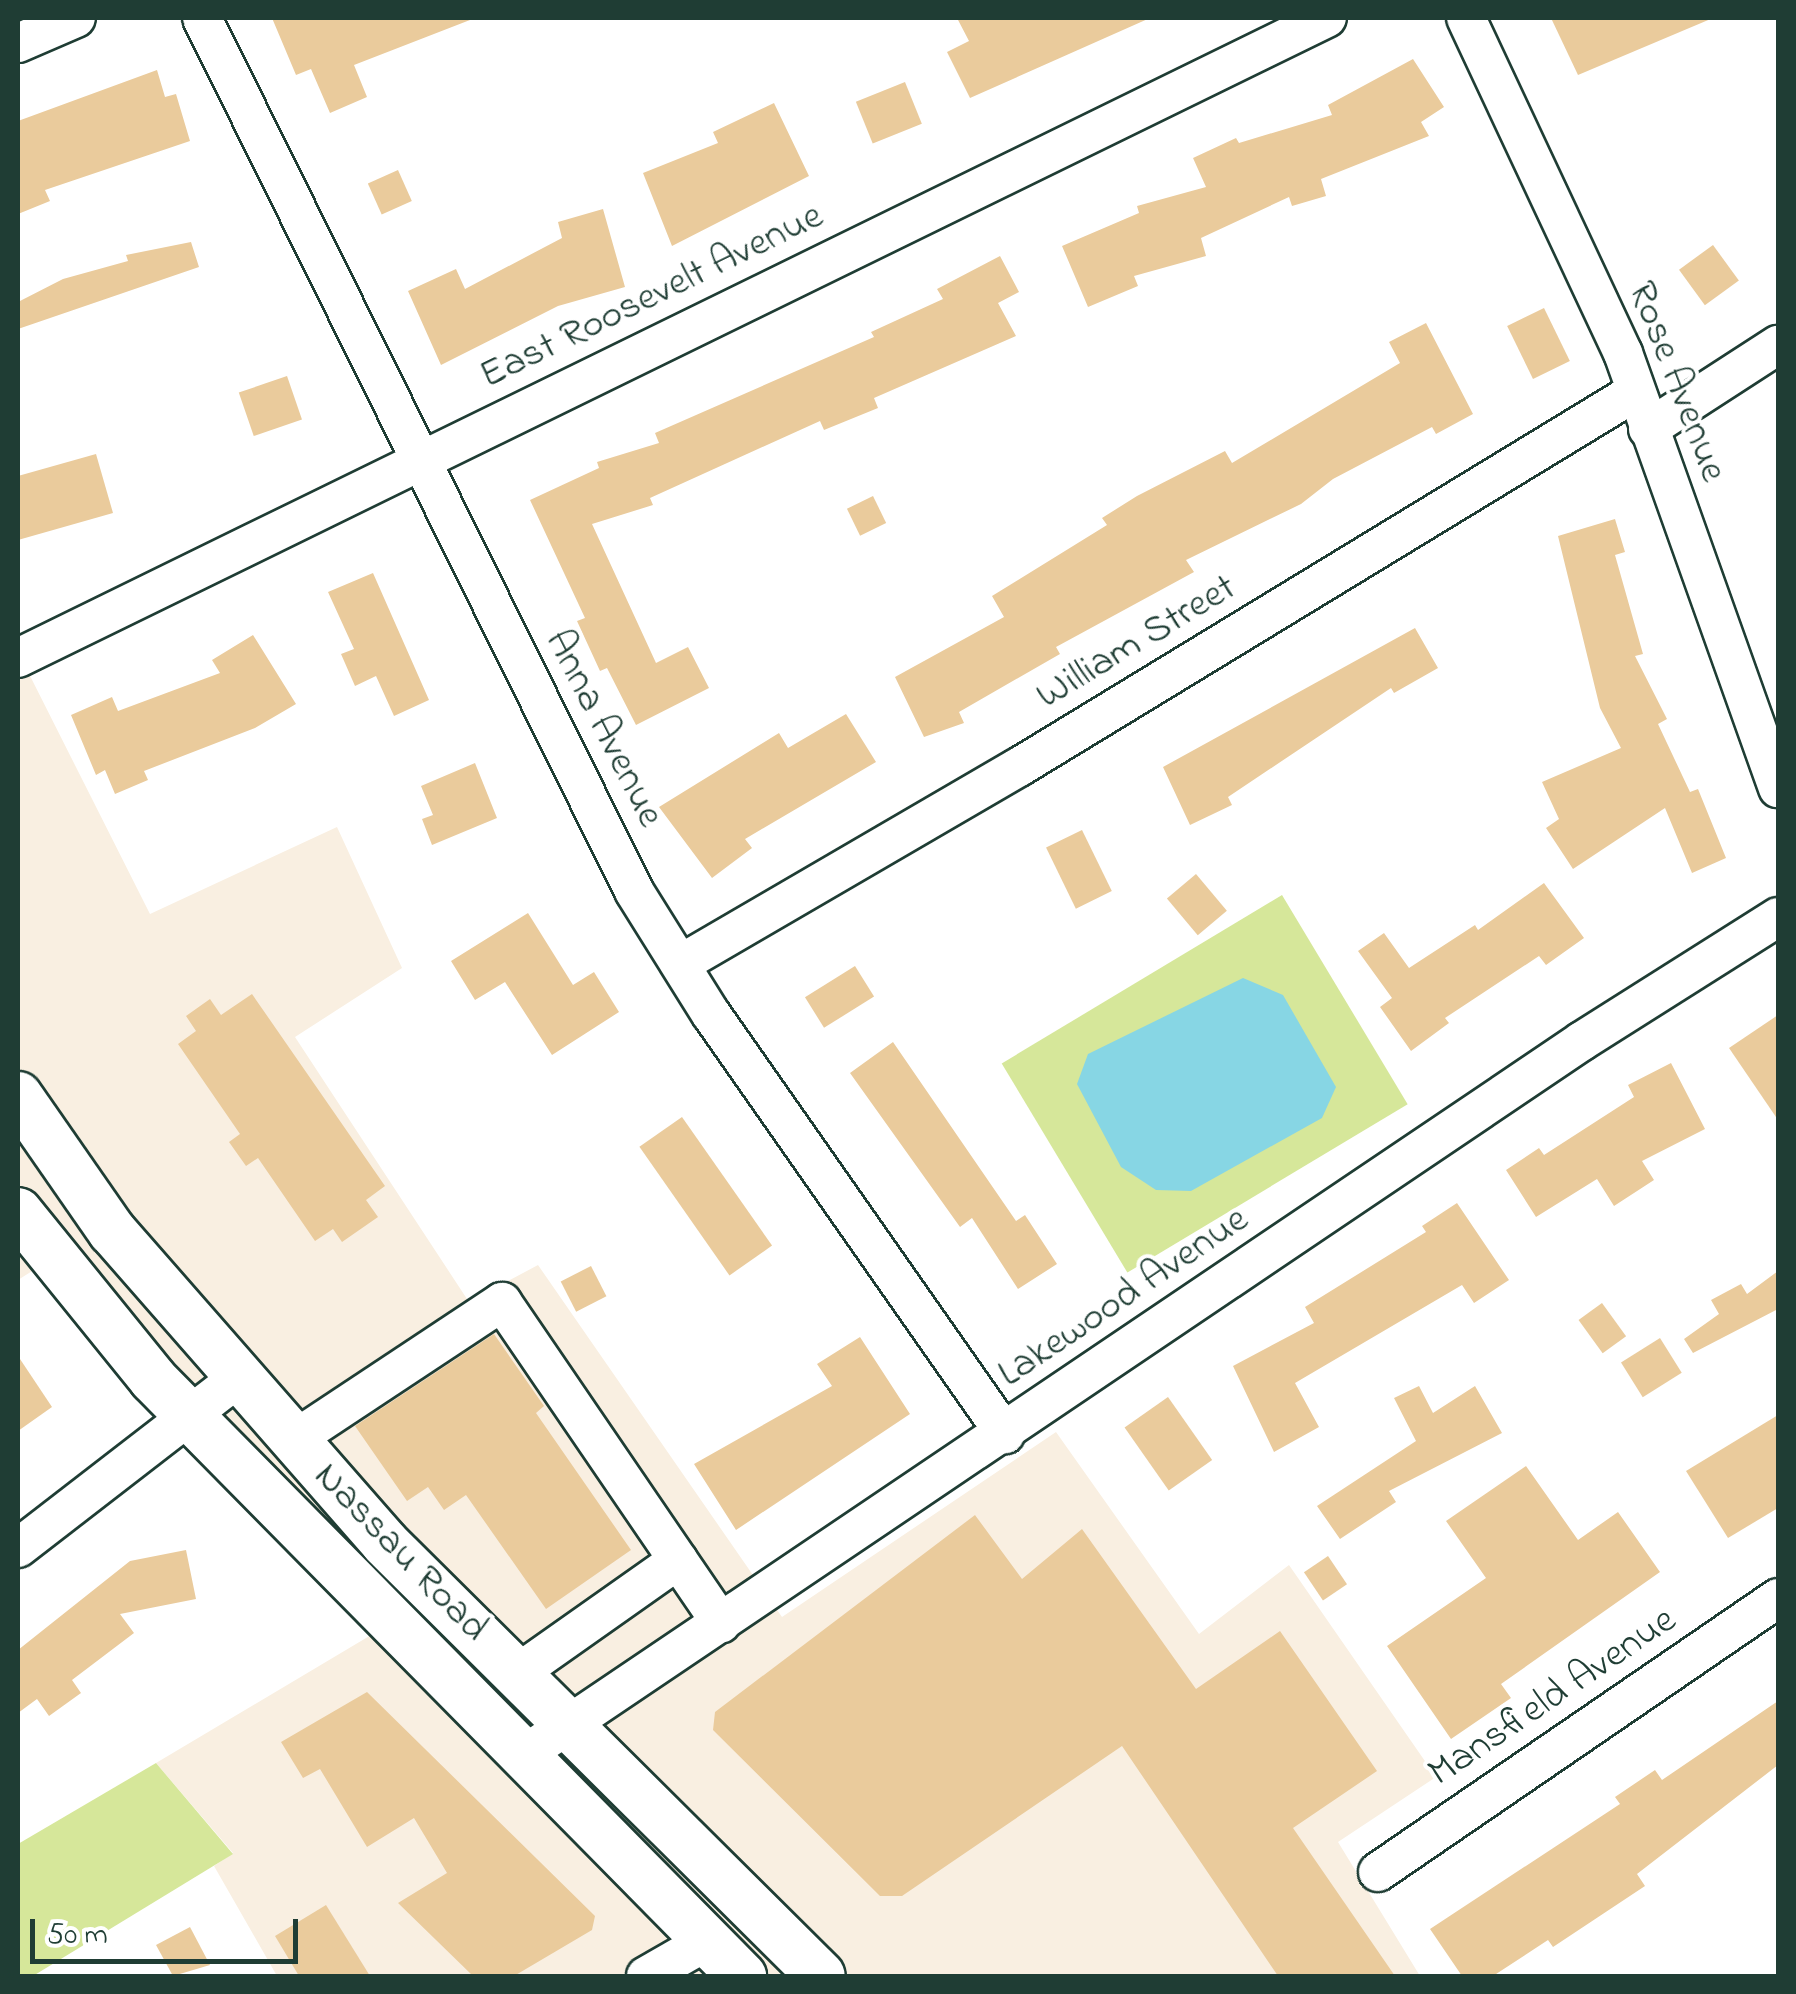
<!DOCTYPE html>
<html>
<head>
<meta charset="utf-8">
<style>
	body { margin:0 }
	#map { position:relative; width:1796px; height:1994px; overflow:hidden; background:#fff; font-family:"Indie Flower",sans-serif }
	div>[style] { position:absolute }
	.built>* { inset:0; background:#f9efe1 }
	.green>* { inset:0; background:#d6e79a; transform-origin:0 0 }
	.water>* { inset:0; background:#87d6e4 }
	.building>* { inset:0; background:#eacb9c; transform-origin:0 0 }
	.roads { filter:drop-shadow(2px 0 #1f3d34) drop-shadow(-2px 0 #1f3d34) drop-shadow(0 2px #1f3d34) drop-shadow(0 -2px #1f3d34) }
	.minor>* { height:38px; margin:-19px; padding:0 19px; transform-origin:19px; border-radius:19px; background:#fff }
	.major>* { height:48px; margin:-24px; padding:0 24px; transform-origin:24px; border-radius:24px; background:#fff }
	span { translate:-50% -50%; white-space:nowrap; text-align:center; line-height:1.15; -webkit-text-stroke:8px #fff; paint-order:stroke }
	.street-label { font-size:40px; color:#1f3d34 }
	.frame { position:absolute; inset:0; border:20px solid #1f3d34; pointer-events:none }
	.scale { position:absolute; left:30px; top:1919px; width:268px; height:45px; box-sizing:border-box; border:5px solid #1f3d34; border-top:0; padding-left:12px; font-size:30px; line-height:35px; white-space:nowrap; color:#1f3d34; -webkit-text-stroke:8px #fff; paint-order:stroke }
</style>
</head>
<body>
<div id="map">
	<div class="built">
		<i style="clip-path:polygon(18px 652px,150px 914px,337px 827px,402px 968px,295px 1037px,469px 1302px,538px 1265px,782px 1617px,1056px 1432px,1199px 1634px,1289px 1565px,1436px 1777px,1338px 1842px,1420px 1976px,277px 1976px,214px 1866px,233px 1853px,156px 1763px,403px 1616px,70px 1247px,18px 1280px)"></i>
	</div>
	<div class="green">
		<i style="left:1282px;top:895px;width:244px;height:327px;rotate:59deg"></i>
		<i style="clip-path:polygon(156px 1763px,233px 1854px,33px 1976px,18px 1976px,18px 1844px)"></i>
	</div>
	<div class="water">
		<i style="clip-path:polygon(1243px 978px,1283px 995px,1336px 1087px,1322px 1118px,1191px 1191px,1156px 1190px,1121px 1167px,1077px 1084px,1088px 1054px)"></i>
	</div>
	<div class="building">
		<i style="clip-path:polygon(272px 18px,469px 18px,470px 20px,354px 65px,367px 97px,330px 113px,311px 69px,296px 75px)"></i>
		<i style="clip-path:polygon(957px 18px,1150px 18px,970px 98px,947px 52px,969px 41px)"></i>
		<i style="clip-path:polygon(1551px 18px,1713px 18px,1578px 75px)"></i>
		<i style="clip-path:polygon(1413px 59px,1444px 107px,1421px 122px,1429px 136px,1321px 179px,1326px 196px,1292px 206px,1289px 197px,1201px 238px,1206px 256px,1134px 276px,1138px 286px,1088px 307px,1062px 246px,1139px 213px,1137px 206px,1206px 187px,1193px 158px,1236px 138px,1239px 143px,1332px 115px,1328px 105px)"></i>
		<i style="clip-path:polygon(157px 70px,165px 97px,176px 94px,190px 141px,45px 190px,50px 201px,18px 214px,18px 121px)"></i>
		<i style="left:905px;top:82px;width:45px;height:53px;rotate:68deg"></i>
		<i style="clip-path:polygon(774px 103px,809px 176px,672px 246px,643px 173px,718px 143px,713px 132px)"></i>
		<i style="left:398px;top:170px;width:34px;height:33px;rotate:66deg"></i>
		<i style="clip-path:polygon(603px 209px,625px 287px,558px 306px,441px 365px,408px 291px,456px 269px,465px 289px,562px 238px,558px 222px)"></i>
		<i style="clip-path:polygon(191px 242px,199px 267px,18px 329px,18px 302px,63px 279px,128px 261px,126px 255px)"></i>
		<i style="left:1713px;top:245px;width:44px;height:42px;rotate:54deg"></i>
		<i style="clip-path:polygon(1000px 256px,1019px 292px,998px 303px,1016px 336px,874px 398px,878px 408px,824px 430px,820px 421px,650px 498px,653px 505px,592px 524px,656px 663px,688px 647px,709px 688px,636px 725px,607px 668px,600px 671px,577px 621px,585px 618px,530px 500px,599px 468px,597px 462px,659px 443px,655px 433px,874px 337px,871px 332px,943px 299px,937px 289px)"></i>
		<i style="left:1544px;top:308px;width:59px;height:41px;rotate:64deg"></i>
		<i style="clip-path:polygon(1426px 323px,1473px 414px,1436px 434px,1432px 427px,1333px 479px,1301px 504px,1186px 560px,1194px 572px,1056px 647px,1060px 654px,959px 712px,964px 723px,924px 737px,895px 677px,1004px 617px,992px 596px,1107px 525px,1102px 518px,1137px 496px,1225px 451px,1232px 463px,1400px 363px,1389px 342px)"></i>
		<i style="left:287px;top:376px;width:46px;height:51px;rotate:71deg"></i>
		<i style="clip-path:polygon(96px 454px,113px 513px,18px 540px,18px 476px)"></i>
		<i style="left:873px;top:496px;width:30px;height:29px;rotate:64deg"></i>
		<i style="clip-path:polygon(1615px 519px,1625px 552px,1615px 555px,1643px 654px,1635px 656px,1667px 719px,1658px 724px,1690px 792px,1698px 789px,1726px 858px,1692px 873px,1665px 808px,1573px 869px,1546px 828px,1559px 819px,1542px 782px,1621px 748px,1600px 708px,1558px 536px)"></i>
		<i style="clip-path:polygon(373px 573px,429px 700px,394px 716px,376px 676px,355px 686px,341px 654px,354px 649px,328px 592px)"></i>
		<i style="clip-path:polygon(1415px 628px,1438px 668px,1394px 693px,1391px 688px,1228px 797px,1232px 805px,1190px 825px,1163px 767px)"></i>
		<i style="clip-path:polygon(253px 635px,296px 704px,255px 728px,144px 771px,148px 780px,115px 794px,105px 770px,96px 775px,71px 715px,112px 697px,118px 711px,220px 673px,212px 660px)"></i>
		<i style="clip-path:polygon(846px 714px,876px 762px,745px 839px,752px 848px,712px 878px,659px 807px,779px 733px,788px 748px)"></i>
		<i style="clip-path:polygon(475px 763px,497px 818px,432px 845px,422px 819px,433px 815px,421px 786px)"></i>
		<i style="left:1082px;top:830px;width:68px;height:40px;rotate:64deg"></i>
		<i style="left:1196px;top:874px;width:48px;height:38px;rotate:50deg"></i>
		<i style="clip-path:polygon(1544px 883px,1584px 938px,1546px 965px,1539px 956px,1445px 1018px,1449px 1023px,1411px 1051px,1380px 1007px,1392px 998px,1358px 951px,1384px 933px,1409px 968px,1475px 925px,1478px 930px)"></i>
		<i style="clip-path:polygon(528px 913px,573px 985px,594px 972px,619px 1012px,552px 1055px,505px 982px,475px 1000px,451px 961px)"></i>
		<i style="left:855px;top:966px;width:36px;height:59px;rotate:58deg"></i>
		<i style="clip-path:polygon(252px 994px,385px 1186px,366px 1200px,378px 1217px,342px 1242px,333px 1229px,315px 1241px,258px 1158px,246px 1166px,229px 1142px,240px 1134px,178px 1044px,196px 1031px,186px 1016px,210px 999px,221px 1015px)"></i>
		<i style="clip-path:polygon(1778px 1015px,1778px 1120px,1729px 1048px)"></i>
		<i style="clip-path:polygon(893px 1042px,1016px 1221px,1025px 1215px,1057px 1264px,1018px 1289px,972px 1218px,960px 1227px,850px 1073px)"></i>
		<i style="clip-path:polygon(1671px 1063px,1705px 1129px,1642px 1161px,1654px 1180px,1614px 1206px,1597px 1179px,1536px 1217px,1506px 1170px,1539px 1148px,1544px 1155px,1634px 1097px,1628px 1085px)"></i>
		<i style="left:682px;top:1117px;width:157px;height:52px;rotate:55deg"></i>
		<i style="clip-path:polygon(1457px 1203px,1509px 1280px,1474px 1303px,1462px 1285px,1295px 1383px,1319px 1427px,1274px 1452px,1233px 1366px,1314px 1323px,1305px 1307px,1426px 1232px,1422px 1226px)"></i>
		<i style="left:591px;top:1266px;width:34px;height:34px;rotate:63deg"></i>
		<i style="clip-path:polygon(1778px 1271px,1778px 1309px,1693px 1353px,1684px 1339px,1719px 1314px,1711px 1300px,1741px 1284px,1747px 1294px)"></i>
		<i style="left:1602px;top:1303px;width:41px;height:29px;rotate:54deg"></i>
		<i style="clip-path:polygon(494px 1334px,544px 1406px,536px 1413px,631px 1550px,546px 1609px,466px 1495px,444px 1510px,428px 1487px,407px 1501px,355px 1426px)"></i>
		<i style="clip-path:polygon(860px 1337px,910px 1414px,736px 1530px,694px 1464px,832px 1386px,817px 1364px)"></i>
		<i style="left:1660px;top:1338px;width:41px;height:46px;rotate:58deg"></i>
		<i style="clip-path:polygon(18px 1356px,52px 1407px,18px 1431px)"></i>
		<i style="clip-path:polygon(1419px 1386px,1433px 1413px,1475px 1386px,1502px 1433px,1389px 1491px,1396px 1502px,1340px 1539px,1317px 1506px,1416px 1441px,1394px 1398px)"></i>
		<i style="left:1168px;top:1397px;width:77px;height:53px;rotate:55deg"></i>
		<i style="clip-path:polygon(1778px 1415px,1778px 1508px,1728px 1538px,1686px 1471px)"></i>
		<i style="clip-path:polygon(1526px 1466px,1578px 1540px,1618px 1512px,1660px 1572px,1501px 1684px,1511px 1698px,1451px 1739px,1387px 1646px,1486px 1578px,1446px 1521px)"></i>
		<i style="clip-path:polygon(975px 1515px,1022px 1579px,1082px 1529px,1196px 1689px,1280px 1631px,1377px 1771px,1293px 1828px,1395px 1976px,1278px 1976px,1122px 1746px,902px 1896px,880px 1896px,713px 1730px,715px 1712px)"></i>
		<i style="clip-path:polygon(186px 1550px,196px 1599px,120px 1614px,134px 1633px,72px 1680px,81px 1693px,49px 1716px,37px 1699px,18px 1713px,18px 1650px,130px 1561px)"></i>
		<i style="left:1328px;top:1556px;width:34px;height:29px;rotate:56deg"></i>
		<i style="clip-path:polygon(367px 1692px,595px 1916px,592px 1930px,514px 1976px,473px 1976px,398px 1903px,447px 1873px,414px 1818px,367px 1847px,320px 1769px,303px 1778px,281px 1742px)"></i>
		<i style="clip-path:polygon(1778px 1701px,1778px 1765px,1637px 1874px,1645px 1886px,1553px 1947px,1548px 1940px,1493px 1976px,1462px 1976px,1430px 1929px,1620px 1804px,1615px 1797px,1655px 1770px,1662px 1780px)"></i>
		<i style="clip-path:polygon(326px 1905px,370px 1976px,299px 1976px,275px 1936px)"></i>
		<i style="clip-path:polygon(190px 1927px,210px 1965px,173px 1976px,156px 1945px)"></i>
	</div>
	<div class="roads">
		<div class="minor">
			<i style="left:202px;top:18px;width:974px;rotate:63.67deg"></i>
			<i style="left:634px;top:891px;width:145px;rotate:58deg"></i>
			<i style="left:711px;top:1014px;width:513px;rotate:55.01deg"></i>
			<i style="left:1466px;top:18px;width:370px;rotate:64.9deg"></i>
			<i style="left:1623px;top:353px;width:462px;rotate:70.4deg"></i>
			<i style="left:18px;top:43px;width:63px;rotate:-23.3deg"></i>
			<i style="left:1648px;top:429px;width:155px;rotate:-32.9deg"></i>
			<i style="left:18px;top:658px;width:1457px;rotate:-26.06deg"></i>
			<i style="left:682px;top:963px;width:390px;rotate:-30.2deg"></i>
			<i style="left:1019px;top:767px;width:721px;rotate:-31.33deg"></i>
			<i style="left:292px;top:1441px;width:252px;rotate:-33.5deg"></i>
			<i style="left:502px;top:1302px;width:389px;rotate:55.7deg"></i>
			<i style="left:18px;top:1548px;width:277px;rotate:-37.7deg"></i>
			<i style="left:518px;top:1673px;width:196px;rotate:-35.2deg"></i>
			<i style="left:522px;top:1756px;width:1279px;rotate:-34deg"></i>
			<i style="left:1582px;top:1041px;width:232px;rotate:-32.3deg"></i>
			<i style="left:1378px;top:1872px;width:485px;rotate:-34.4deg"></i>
			<i style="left:646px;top:1976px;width:70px;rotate:-29.8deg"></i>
		</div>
		<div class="major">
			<i style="left:18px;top:1096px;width:165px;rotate:55.2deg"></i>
			<i style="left:112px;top:1231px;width:415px;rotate:48.8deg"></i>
			<i style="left:385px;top:1543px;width:614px;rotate:44.8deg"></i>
			<i style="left:18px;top:1212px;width:215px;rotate:51deg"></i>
			<i style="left:153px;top:1379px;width:839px;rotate:45.39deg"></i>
		</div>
	</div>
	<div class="street-label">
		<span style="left:652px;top:297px;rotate:-26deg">East Roosevelt Avenue</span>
		<span style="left:1676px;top:382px;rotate:69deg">Rose Avenue</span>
		<span style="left:1137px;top:643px;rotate:-31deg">William Street</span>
		<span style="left:603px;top:729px;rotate:63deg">Anna Avenue</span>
		<span style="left:1124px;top:1298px;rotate:-34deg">Lakewood Avenue</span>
		<span style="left:400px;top:1553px;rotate:46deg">Nassau Road</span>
		<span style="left:1553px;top:1698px;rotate:-34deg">Mansfield Avenue</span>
	</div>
	<div class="frame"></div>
	<div class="scale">50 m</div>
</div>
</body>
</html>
